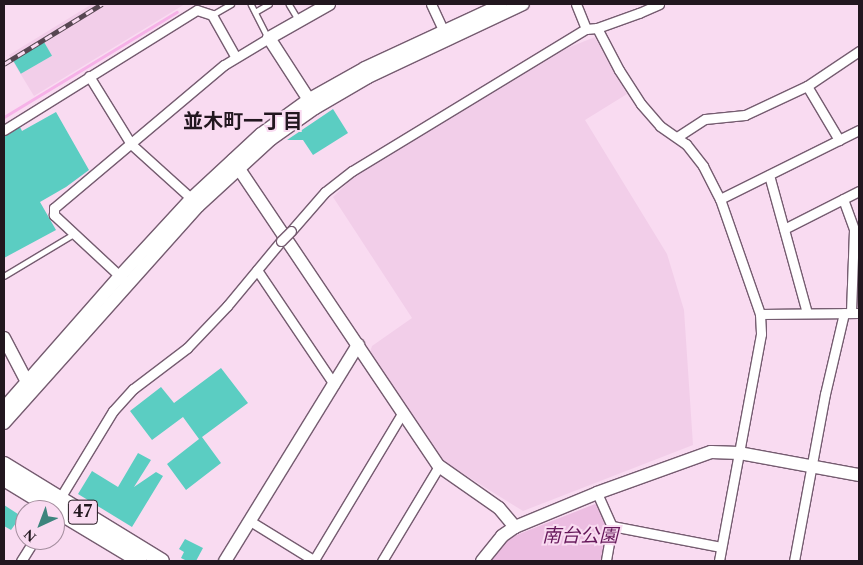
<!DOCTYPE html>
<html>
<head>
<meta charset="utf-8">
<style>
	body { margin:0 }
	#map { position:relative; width:863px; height:565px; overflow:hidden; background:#f9dbf1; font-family:Spectral,"Noto Sans JP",serif }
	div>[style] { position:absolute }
	.built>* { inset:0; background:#f2cee9 }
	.green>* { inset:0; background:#ecbde1 }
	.stream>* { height:2.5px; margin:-1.25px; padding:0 1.25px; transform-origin:1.25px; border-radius:1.25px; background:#f6b2e8 }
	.building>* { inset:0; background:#5bcdc2; transform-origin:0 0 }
	.roads { filter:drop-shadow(1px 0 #755c70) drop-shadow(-1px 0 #755c70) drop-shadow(0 1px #755c70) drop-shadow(0 -1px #755c70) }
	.lane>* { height:4.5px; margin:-2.25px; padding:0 2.25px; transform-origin:2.25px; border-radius:2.25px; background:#fff }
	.street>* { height:9px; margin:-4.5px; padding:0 4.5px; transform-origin:4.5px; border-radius:4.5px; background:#fff }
	.secondary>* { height:12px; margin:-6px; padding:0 6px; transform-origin:6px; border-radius:6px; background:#fff }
	.primary>* { height:14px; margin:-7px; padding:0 7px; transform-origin:7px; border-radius:7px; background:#fff }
	.rail>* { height:4.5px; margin-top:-2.25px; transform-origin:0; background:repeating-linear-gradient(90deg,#f9dbf1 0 8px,#564651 0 16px); box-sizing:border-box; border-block:1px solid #564651 }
	.bridges { filter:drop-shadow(1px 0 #755c70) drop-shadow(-1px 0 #755c70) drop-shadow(0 1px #755c70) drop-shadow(0 -1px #755c70) }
	.street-bridge>* { height:9px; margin:-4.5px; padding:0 4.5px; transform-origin:4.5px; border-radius:4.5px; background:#fff }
	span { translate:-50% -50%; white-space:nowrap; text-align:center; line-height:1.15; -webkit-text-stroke:4px #f9dbf1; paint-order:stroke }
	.shield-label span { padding:1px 4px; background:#f9dbf1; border:1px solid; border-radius:4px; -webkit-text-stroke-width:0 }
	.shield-label { font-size:18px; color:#22171f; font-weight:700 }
	.park-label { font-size:19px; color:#65185a; font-style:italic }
	.neighbourhood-label { font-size:20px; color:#22171f; font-weight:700 }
	.frame { position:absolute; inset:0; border:5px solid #22171f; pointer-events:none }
	.north { position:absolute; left:15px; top:500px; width:50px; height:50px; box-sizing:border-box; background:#f9dbf1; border:1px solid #a38d9d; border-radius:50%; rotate:223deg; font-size:14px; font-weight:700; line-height:20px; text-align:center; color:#22171f }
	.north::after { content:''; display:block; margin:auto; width:18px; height:22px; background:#3d847d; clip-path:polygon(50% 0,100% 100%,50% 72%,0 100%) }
</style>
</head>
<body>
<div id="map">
	<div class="built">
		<i style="clip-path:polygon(92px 4px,185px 4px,34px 96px,9px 55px)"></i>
		<i style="clip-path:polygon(595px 37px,627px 94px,585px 120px,667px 254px,684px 310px,693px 445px,523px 511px,443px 461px,370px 352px,372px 346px,412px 318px,333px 197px,355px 176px,565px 49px)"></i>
	</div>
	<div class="green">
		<i style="clip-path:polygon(595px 504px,600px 507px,607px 526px,601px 561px,489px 561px,509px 538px)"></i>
	</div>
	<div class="stream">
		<i style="left:4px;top:117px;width:202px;rotate:-31.3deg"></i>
	</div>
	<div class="building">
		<i style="left:44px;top:42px;width:16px;height:36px;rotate:60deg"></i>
		<i style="clip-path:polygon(333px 109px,348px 133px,313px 155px,303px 140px,287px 140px)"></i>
		<i style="clip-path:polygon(56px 112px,89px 170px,66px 187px,40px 202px,56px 230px,4px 258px,4px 136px,20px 127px,22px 131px)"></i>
		<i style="clip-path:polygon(221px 368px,248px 403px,202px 437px,221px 463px,186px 490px,167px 464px,199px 439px,183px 417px,152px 440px,130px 411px,161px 387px,174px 403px)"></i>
		<i style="clip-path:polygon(138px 453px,151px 460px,134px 487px,156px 472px,163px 476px,132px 527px,78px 494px,92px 471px,118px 487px)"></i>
		<i style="clip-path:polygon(4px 505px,21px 516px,11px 530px,4px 526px)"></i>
		<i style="clip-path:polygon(185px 539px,203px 548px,196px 561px,187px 561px,181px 558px,184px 552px,179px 549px)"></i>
	</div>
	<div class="roads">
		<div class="lane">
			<i style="left:251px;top:4px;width:37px;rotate:63deg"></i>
			<i style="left:289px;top:4px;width:17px;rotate:59deg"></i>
			<i style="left:255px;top:12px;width:16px;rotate:-30deg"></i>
			<i style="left:212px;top:15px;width:22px;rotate:-30deg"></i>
			<i style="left:4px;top:276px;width:82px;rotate:-31deg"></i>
		</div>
		<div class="street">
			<i style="left:431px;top:4px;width:31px;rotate:65deg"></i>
			<i style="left:576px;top:4px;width:27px;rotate:68deg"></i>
			<i style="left:597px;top:28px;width:47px;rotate:62.4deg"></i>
			<i style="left:619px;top:70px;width:40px;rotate:57.1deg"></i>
			<i style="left:641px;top:104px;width:29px;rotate:49deg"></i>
			<i style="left:660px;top:126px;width:32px;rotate:35deg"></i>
			<i style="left:686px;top:144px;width:28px;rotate:52deg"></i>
			<i style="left:703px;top:166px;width:37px;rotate:63deg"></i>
			<i style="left:720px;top:199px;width:122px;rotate:70.8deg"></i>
			<i style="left:760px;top:314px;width:20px;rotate:87deg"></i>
			<i style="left:761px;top:334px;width:231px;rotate:100.5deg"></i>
			<i style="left:89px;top:76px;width:80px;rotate:58.3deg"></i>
			<i style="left:131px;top:144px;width:85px;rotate:42.1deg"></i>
			<i style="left:807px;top:86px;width:63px;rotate:59.3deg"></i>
			<i style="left:4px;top:130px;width:227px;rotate:-31.9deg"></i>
			<i style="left:197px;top:10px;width:16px;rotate:18deg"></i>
			<i style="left:212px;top:15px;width:47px;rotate:60.7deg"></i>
			<i style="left:677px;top:137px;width:33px;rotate:-33deg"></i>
			<i style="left:705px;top:119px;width:40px;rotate:-5.7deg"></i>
			<i style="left:745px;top:115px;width:68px;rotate:-25.1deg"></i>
			<i style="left:807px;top:86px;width:63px;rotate:-33.9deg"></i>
			<i style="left:769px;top:175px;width:143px;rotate:74.6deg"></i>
			<i style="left:720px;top:199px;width:155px;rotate:-26.4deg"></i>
			<i style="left:843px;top:199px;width:33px;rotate:70deg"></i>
			<i style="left:854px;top:230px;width:83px;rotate:92.1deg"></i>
			<i style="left:784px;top:229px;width:84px;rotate:-26.9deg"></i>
			<i style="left:291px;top:231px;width:52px;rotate:-48.9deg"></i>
			<i style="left:325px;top:192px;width:34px;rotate:-38deg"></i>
			<i style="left:352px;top:171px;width:274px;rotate:-31.3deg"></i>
			<i style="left:586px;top:29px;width:11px;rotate:-5deg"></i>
			<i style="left:597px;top:28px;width:45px;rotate:-19.7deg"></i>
			<i style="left:639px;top:13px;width:22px;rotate:-24deg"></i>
			<i style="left:257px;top:270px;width:138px;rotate:56deg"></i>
			<i style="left:124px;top:280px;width:96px;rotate:-137.1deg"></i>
			<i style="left:54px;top:215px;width:7px;rotate:-90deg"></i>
			<i style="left:54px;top:208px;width:222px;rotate:-40.1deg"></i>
			<i style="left:224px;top:65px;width:52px;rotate:-31deg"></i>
			<i style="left:760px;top:314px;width:99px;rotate:-0.6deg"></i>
			<i style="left:597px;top:493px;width:36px;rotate:66deg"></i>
			<i style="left:612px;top:526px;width:36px;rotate:100deg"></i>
			<i style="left:60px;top:498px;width:102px;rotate:-58.7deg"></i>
			<i style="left:113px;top:411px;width:30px;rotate:-48deg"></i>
			<i style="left:133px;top:389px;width:68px;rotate:-37.2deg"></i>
			<i style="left:187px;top:348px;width:58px;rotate:-46.4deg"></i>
			<i style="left:227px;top:306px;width:85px;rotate:-50.3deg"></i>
			<i style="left:250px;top:521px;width:76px;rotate:31.6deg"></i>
			<i style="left:612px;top:526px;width:111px;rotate:10.9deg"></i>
			<i style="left:314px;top:560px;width:173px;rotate:-59deg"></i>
			<i style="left:21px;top:561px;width:25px;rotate:-58deg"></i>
			<i style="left:382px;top:561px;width:111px;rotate:-59deg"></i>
			<i style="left:794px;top:561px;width:170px;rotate:-79.5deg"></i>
			<i style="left:825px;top:394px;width:83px;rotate:-76.8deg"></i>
		</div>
		<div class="secondary">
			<i style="left:313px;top:106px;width:81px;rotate:-122.9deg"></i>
			<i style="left:269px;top:38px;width:69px;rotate:-29.5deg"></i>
			<i style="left:233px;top:160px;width:369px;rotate:56.1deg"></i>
			<i style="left:439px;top:466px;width:73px;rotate:35deg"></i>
			<i style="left:499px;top:508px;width:25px;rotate:50deg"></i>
			<i style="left:4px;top:338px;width:50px;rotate:62.4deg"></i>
			<i style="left:4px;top:408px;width:176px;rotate:-48.7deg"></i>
			<i style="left:120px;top:276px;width:105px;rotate:-47.3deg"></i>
			<i style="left:191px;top:199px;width:96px;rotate:-42.9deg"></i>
			<i style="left:261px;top:134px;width:58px;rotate:-35.9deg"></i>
			<i style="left:308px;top:100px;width:65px;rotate:-29.3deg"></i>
			<i style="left:365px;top:68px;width:150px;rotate:-24.9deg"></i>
			<i style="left:4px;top:423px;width:291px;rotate:-48.2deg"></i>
			<i style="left:198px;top:206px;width:99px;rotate:-42.5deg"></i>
			<i style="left:271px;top:139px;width:54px;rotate:-35.2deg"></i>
			<i style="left:315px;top:108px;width:61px;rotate:-30.3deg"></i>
			<i style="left:368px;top:77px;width:171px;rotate:-25.2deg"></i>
			<i style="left:225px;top:561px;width:254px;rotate:-58.4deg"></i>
			<i style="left:482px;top:561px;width:32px;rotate:-51deg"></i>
			<i style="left:502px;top:536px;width:16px;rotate:-35deg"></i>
			<i style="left:515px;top:527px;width:89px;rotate:-22.5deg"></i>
			<i style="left:597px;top:493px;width:121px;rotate:-19.8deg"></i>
			<i style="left:711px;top:452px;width:28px;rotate:2deg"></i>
			<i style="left:739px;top:453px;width:122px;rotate:10.4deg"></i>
		</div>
		<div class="primary">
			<i style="left:4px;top:464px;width:185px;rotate:31.5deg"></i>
			<i style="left:4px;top:479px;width:60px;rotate:31.3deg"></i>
			<i style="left:55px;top:510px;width:99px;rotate:31deg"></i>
		</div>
	</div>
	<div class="rail">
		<i style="left:4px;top:64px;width:115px;rotate:-31.5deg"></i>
	</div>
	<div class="bridges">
		<div class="street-bridge">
			<i style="left:281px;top:241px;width:14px;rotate:-45deg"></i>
		</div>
	</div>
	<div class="shield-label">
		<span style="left:83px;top:512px">47</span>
	</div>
	<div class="park-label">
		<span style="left:580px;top:537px">南台公園</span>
	</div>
	<div class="neighbourhood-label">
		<span style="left:243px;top:122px">並木町一丁目</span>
	</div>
	<div class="frame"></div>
	<div class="north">N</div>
</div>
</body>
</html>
